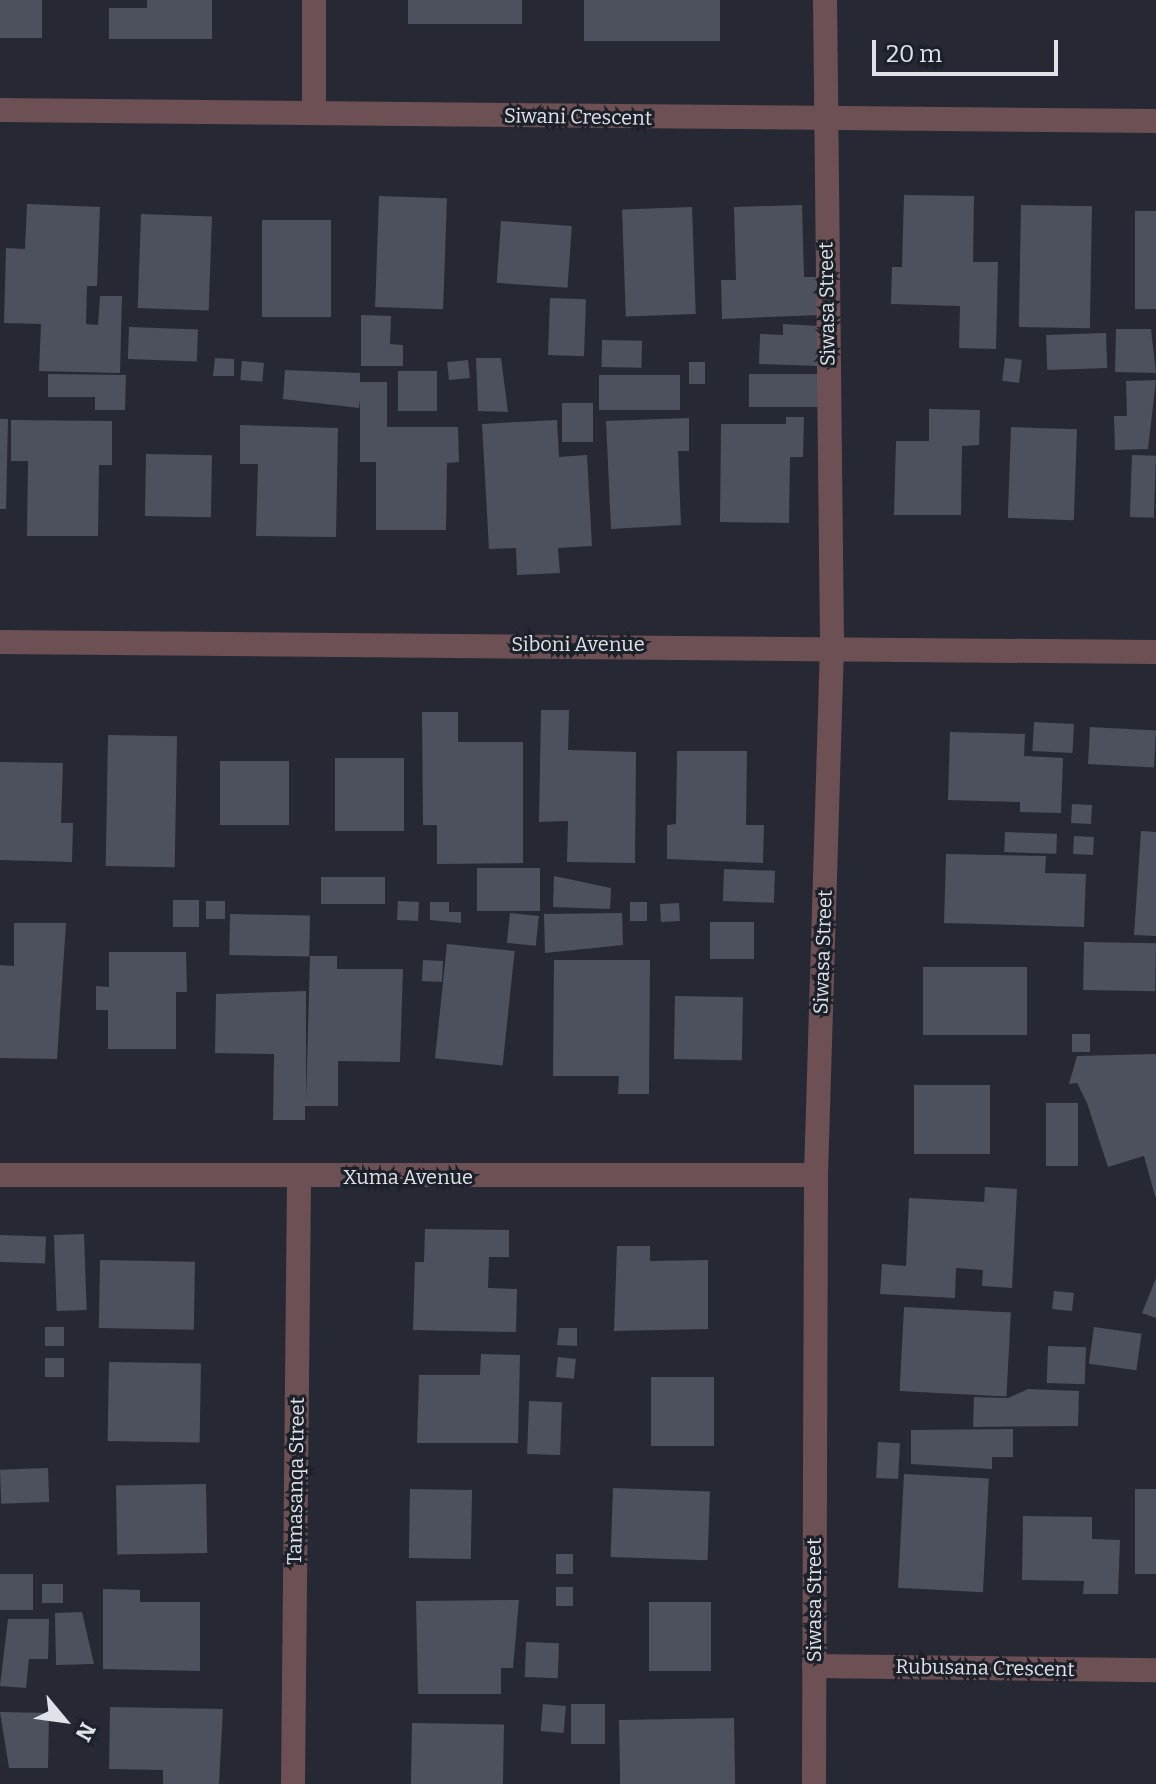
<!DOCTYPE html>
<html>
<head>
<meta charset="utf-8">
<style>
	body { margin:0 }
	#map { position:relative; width:1156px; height:1784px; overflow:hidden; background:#262933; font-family:Bitter,serif }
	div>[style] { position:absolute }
	.building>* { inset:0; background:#4d515d; transform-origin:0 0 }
	.minor>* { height:24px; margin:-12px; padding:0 12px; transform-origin:12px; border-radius:12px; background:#6d5054 }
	span { translate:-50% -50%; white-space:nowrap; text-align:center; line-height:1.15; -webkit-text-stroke:6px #1c2029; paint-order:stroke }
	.street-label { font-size:20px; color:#e0e2e9 }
	.north { position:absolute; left:24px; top:1680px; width:80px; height:80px; -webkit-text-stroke:6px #1c2029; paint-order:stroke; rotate:119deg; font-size:22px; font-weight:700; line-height:32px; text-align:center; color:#e0e2e9 }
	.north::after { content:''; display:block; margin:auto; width:28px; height:36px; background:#e0e2e9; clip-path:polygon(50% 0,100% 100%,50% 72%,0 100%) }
	.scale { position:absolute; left:872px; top:40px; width:186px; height:36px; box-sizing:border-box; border:4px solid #e0e2e9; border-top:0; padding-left:10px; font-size:24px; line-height:28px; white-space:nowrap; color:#e0e2e9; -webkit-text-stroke:6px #1c2029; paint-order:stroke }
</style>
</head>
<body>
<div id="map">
	<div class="building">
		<i style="left:0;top:0;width:42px;height:38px"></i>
		<i style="clip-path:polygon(147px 0,212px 0,212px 39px,109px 39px,109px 8px,147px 8px)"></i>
		<i style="left:408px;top:0;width:114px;height:24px"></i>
		<i style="left:584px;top:0;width:136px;height:41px"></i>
		<i style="clip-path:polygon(904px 195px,974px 196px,973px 262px,998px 262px,996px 349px,959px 348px,960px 306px,891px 304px,892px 267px,902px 267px)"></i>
		<i style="left:379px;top:196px;width:68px;height:111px;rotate:2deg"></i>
		<i style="clip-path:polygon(27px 204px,100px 207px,97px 286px,87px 286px,86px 324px,98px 325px,100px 296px,122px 296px,120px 373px,39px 371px,41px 324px,4px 323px,6px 248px,25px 249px)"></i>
		<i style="clip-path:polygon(802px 205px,804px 277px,818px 277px,819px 315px,722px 319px,721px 280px,736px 280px,734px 207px)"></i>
		<i style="left:1021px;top:205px;width:71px;height:122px;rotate:1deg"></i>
		<i style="left:692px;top:207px;width:107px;height:70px;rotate:88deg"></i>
		<i style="left:1135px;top:211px;width:21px;height:98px"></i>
		<i style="left:141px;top:214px;width:71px;height:94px;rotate:2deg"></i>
		<i style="left:262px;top:220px;width:69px;height:97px"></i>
		<i style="left:501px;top:221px;width:71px;height:62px;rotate:4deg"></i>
		<i style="left:550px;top:298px;width:36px;height:57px;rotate:2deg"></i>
		<i style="clip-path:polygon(361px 315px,391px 316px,390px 344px,403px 345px,403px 366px,361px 366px)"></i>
		<i style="clip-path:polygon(783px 324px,819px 326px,818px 366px,759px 364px,760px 334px,783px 335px)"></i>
		<i style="left:129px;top:327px;width:69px;height:32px;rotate:2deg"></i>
		<i style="clip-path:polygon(1116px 329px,1151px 329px,1156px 373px,1115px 372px)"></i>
		<i style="left:1106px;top:333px;width:35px;height:60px;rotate:88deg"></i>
		<i style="left:602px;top:340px;width:40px;height:27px;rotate:1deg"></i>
		<i style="clip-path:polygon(215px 358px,234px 359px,234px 376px,213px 376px)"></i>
		<i style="clip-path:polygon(476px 358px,501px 358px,508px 412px,478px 411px)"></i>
		<i style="left:1005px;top:358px;width:17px;height:23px;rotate:7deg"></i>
		<i style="left:468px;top:360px;width:18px;height:21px;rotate:84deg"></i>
		<i style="left:242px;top:361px;width:22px;height:19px;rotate:5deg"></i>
		<i style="left:689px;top:362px;width:16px;height:22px"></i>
		<i style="clip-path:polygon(285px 370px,360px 373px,360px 382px,387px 382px,387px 427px,458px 427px,459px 462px,447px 463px,446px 530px,376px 530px,376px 462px,360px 462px,360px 399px,359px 408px,283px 399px)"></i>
		<i style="left:398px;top:371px;width:39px;height:40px"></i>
		<i style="clip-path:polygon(48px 374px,126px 375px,125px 410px,95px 410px,95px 397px,48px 397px)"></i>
		<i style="left:749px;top:374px;width:69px;height:33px"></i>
		<i style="left:599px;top:375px;width:81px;height:35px"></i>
		<i style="clip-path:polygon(1156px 380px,1148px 449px,1115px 450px,1114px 416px,1127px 416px,1126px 381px)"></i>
		<i style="left:593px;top:403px;width:39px;height:31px;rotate:90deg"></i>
		<i style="clip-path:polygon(929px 409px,980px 410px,979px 445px,962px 446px,961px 515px,894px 515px,896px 441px,929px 441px)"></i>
		<i style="clip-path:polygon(786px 417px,804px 417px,803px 457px,790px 457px,789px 523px,720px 522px,721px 424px,786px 424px)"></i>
		<i style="clip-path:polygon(689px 418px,689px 451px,678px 451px,681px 525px,611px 529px,606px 421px)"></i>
		<i style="clip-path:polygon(0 419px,8px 419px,6px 509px,0 509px)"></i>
		<i style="clip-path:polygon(11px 420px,112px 421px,112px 465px,99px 465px,98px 536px,27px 536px,28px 461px,11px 461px)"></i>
		<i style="clip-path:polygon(557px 420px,559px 457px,587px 455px,592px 546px,558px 548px,560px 573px,517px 575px,516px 548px,489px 549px,482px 424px)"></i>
		<i style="clip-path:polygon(240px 425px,338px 428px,336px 537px,256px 536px,258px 464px,240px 464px)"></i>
		<i style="left:1011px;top:427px;width:66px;height:91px;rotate:2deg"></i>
		<i style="left:146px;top:454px;width:66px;height:62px;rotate:1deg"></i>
		<i style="left:1132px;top:455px;width:24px;height:62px;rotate:2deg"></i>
		<i style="clip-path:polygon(541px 710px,569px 710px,568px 750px,636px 752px,635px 863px,567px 862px,568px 821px,539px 822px)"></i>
		<i style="clip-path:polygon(422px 712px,458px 712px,458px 742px,523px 742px,523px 863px,437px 864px,437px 825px,423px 825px)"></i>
		<i style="left:1034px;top:722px;width:40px;height:29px;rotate:3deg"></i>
		<i style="left:1090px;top:727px;width:66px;height:37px;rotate:3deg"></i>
		<i style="clip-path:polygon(950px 732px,1025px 734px,1024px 756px,1063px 758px,1061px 813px,1020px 812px,1020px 802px,948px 800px)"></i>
		<i style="left:108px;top:735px;width:69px;height:131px;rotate:1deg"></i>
		<i style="clip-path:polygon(677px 751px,747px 751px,746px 825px,764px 825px,763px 863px,667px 859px,667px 825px,676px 824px)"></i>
		<i style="left:404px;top:758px;width:73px;height:69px;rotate:90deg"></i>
		<i style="left:220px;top:761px;width:69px;height:64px"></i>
		<i style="clip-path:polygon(0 762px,63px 763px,61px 823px,73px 823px,72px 862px,0 860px)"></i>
		<i style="left:1072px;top:804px;width:20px;height:19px;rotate:3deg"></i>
		<i style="clip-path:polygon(1141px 831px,1156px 832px,1156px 936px,1134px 935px)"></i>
		<i style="left:1005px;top:832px;width:52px;height:20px;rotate:2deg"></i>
		<i style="left:1074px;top:836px;width:20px;height:18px;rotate:3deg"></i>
		<i style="clip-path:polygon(946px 854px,1046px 856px,1045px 873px,1086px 874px,1084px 927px,944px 923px)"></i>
		<i style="left:477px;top:868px;width:63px;height:43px"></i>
		<i style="left:724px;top:869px;width:51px;height:32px;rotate:2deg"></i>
		<i style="clip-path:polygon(554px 876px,611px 888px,610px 909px,553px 907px)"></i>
		<i style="left:385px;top:877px;width:27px;height:64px;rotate:90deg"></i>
		<i style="left:199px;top:900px;width:27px;height:26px;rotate:90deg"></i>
		<i style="left:206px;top:901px;width:19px;height:18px"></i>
		<i style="left:398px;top:901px;width:21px;height:19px;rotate:3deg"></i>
		<i style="clip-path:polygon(430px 902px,449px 902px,449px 912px,461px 912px,461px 923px,430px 920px)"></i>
		<i style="left:630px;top:902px;width:17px;height:19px"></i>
		<i style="left:679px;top:903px;width:18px;height:19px;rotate:87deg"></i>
		<i style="left:510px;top:913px;width:29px;height:30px;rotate:6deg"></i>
		<i style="clip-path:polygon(622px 913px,623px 945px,545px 953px,544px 914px)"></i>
		<i style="left:230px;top:914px;width:80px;height:41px;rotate:1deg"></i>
		<i style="left:754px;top:922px;width:37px;height:44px;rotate:90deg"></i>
		<i style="clip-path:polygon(14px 923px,66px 923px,57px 1059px,0 1058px,0 965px,14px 966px)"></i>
		<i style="left:1084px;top:942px;width:72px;height:48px;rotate:1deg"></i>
		<i style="left:447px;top:944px;width:68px;height:115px;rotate:6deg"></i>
		<i style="clip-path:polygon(109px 952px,186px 952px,187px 992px,176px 992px,176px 1049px,108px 1049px,108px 1010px,96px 1010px,96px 986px,109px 987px)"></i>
		<i style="clip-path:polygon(310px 956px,337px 956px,337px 969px,403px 969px,400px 1062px,338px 1061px,338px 1106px,305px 1106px,305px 1120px,273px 1120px,274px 1054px,215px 1053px,216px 994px,306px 991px,306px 1102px)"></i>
		<i style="left:423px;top:960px;width:20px;height:21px;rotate:3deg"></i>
		<i style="clip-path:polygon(554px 960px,650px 960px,649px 1094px,618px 1094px,619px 1076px,553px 1076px)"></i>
		<i style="left:923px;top:967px;width:104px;height:68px"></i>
		<i style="left:675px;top:996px;width:68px;height:63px;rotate:1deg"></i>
		<i style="left:1072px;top:1034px;width:18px;height:18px"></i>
		<i style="clip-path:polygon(1156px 1054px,1156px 1196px,1155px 1196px,1144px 1156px,1108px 1167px,1087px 1103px,1077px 1083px,1069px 1084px,1077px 1056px)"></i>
		<i style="left:990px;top:1085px;width:69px;height:76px;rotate:90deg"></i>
		<i style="left:1078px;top:1103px;width:63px;height:32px;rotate:90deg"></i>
		<i style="clip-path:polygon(985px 1187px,1017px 1189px,1012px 1288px,982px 1286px,983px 1270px,956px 1268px,955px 1298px,880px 1294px,882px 1264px,906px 1266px,909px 1198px,984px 1202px)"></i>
		<i style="clip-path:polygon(425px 1229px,509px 1230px,509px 1257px,489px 1257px,488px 1288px,517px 1289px,516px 1332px,413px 1330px,415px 1262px,424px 1262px)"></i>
		<i style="left:84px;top:1234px;width:76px;height:30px;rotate:88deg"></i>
		<i style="left:0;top:1235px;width:46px;height:27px;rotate:2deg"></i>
		<i style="clip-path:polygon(617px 1246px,650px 1246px,650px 1261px,708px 1260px,708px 1329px,614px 1331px)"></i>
		<i style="left:100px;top:1260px;width:95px;height:68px;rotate:1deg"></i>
		<i style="clip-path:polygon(1156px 1278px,1156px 1318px,1142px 1313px)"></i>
		<i style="left:1054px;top:1291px;width:20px;height:18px;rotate:6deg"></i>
		<i style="left:904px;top:1307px;width:107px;height:84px;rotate:3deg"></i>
		<i style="left:64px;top:1327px;width:19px;height:19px;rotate:90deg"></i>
		<i style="left:1094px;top:1327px;width:48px;height:37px;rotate:8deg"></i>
		<i style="clip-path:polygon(559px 1328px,577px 1328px,577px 1346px,557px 1345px)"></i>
		<i style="left:1048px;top:1346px;width:38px;height:37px;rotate:2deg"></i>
		<i style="clip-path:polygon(481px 1354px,520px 1355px,518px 1443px,417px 1443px,419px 1375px,480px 1375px)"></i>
		<i style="left:558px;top:1357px;width:18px;height:20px;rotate:6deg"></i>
		<i style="left:45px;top:1358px;width:19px;height:19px"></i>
		<i style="left:109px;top:1362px;width:92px;height:79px;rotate:1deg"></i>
		<i style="left:651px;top:1377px;width:63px;height:69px"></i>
		<i style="clip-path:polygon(1028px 1389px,1079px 1391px,1078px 1426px,973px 1427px,974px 1397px,1008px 1398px)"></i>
		<i style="left:529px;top:1401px;width:33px;height:53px;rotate:2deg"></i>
		<i style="clip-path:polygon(1013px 1429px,1013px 1457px,992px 1457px,992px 1469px,911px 1464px,911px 1430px)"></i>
		<i style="left:878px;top:1442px;width:22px;height:36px;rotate:3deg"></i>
		<i style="left:48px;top:1468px;width:34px;height:48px;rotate:88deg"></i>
		<i style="left:904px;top:1474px;width:85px;height:114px;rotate:3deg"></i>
		<i style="left:206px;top:1484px;width:69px;height:90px;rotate:89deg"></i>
		<i style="left:613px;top:1488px;width:97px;height:69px;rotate:2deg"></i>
		<i style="left:410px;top:1489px;width:62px;height:69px;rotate:1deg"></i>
		<i style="left:1135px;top:1489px;width:21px;height:85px"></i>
		<i style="clip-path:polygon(1023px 1516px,1092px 1517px,1092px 1539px,1120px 1540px,1118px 1594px,1083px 1594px,1084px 1581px,1022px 1580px)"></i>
		<i style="left:556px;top:1554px;width:17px;height:20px"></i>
		<i style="left:0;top:1574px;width:33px;height:36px"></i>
		<i style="left:42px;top:1584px;width:21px;height:19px"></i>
		<i style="left:556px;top:1587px;width:17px;height:19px"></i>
		<i style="clip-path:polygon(103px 1589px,140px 1590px,140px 1602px,200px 1602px,200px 1671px,103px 1669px)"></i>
		<i style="clip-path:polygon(519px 1600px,513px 1668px,501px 1668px,501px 1694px,418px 1694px,416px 1601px)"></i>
		<i style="left:649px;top:1602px;width:62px;height:69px"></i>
		<i style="clip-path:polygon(82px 1612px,94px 1664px,56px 1665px,55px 1613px)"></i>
		<i style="clip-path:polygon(8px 1619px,49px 1619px,48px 1659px,29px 1659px,26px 1688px,0 1686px)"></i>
		<i style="left:526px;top:1642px;width:33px;height:35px;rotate:2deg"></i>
		<i style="left:543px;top:1704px;width:23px;height:27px;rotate:5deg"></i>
		<i style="left:605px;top:1704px;width:40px;height:34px;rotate:90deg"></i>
		<i style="clip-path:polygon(110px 1707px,223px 1709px,219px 1784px,163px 1784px,163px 1770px,109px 1769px)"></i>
		<i style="clip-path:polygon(0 1712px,49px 1713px,48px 1768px,9px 1768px)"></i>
		<i style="left:734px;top:1718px;width:66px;height:115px;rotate:89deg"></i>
		<i style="left:412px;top:1723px;width:92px;height:61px;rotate:1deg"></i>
	</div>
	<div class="minor">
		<i style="left:0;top:110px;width:1156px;rotate:0.55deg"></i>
		<i style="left:314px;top:113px;width:113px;rotate:-90deg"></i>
		<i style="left:0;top:642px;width:1156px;rotate:0.5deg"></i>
		<i style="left:0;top:1175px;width:816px"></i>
		<i style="left:814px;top:1666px;width:342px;rotate:0.7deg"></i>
		<i style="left:293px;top:1784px;width:606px;rotate:-89.43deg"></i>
		<i style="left:814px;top:1784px;width:609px;rotate:-89.81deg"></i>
		<i style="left:816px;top:1175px;width:531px;rotate:-88.27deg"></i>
		<i style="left:832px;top:644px;width:644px;rotate:-90.62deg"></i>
	</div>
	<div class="street-label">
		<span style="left:578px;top:117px;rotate:1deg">Siwani Crescent</span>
		<span style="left:827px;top:304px;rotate:-91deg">Siwasa Street</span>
		<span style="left:578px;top:644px">Siboni Avenue</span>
		<span style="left:823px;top:952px;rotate:-88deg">Siwasa Street</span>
		<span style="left:408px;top:1177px">Xuma Avenue</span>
		<span style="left:296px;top:1481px;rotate:-89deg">Tamasanqa Street</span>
		<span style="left:814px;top:1600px;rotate:-90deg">Siwasa Street</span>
		<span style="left:985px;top:1668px;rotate:1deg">Rubusana Crescent</span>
	</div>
	<div class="north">N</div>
	<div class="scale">20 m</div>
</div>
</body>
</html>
